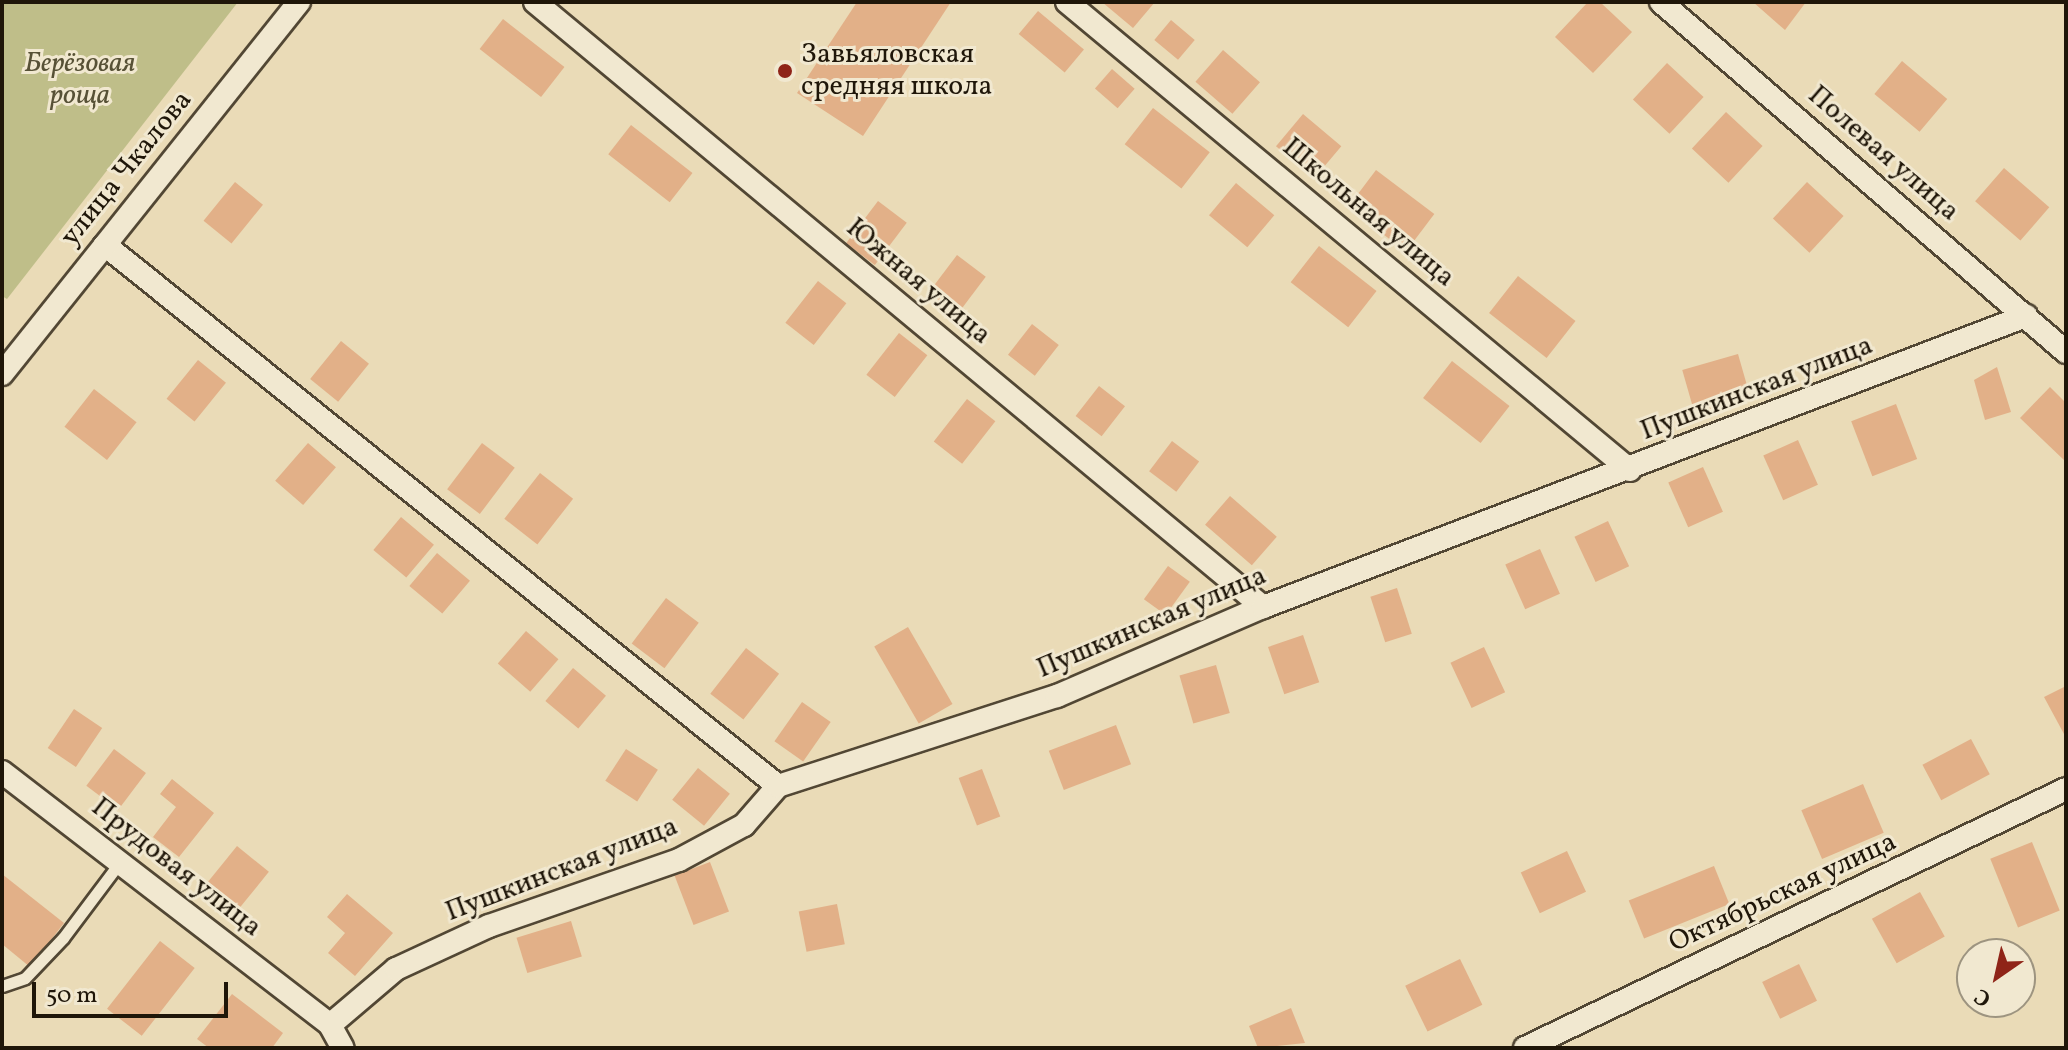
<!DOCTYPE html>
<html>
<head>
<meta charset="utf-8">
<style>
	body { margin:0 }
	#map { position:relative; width:2068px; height:1050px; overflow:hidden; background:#eadbb7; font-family:Vollkorn,serif }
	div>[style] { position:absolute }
	.green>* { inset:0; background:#bfbe89 }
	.building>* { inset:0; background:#e2b088; transform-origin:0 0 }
	.roads { filter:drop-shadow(2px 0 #524734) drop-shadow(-2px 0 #524734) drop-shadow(0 2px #524734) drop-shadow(0 -2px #524734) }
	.lane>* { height:11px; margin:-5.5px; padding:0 5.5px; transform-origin:5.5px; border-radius:5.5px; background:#f1e8d0 }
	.street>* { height:22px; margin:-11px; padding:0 11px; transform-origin:11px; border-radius:11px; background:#f1e8d0 }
	.dots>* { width:22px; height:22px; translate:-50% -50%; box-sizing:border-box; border:4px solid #f1e8d0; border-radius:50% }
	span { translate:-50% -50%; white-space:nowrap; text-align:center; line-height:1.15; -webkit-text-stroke:6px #f1e8d0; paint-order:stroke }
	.poi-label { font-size:28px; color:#1f1609 }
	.left { translate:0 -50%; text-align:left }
	.park-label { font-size:28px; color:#575136; font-style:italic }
	.street-label { font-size:28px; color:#1f1609 }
	.frame { position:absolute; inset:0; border:4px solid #1f1609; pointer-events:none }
	.north { position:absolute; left:1956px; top:938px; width:80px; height:80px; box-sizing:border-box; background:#f1e8d0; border:2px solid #9d9480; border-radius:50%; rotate:214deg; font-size:22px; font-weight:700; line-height:32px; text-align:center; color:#1f1609 }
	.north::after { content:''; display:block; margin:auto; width:28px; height:36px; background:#8f2418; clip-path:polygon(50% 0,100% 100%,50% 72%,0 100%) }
	.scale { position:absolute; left:32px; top:982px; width:196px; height:36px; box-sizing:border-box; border:4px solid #1f1609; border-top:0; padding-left:10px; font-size:24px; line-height:28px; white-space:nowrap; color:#1f1609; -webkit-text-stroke:6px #f1e8d0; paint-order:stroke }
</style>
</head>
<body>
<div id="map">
	<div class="green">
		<i style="clip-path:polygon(2px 2px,238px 2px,7px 299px,2px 296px)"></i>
	</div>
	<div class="building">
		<i style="clip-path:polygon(857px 2px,951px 2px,863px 136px,797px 93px)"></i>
		<i style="clip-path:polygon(1102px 2px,1155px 2px,1133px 28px)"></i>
		<i style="clip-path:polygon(1588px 2px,1600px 2px,1632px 32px,1593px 73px,1555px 37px)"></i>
		<i style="clip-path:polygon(1753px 2px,1806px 2px,1785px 30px)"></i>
		<i style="left:1038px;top:11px;width:60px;height:30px;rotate:40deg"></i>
		<i style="left:503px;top:19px;width:78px;height:38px;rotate:38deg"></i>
		<i style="left:1171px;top:20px;width:31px;height:26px;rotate:40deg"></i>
		<i style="left:1223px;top:50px;width:49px;height:42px;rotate:41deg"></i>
		<i style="left:1902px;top:61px;width:59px;height:43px;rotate:40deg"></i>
		<i style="left:1667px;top:63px;width:50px;height:50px;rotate:43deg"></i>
		<i style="left:1112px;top:69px;width:30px;height:26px;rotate:41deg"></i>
		<i style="left:1153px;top:108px;width:72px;height:46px;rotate:38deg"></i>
		<i style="left:1726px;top:112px;width:50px;height:50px;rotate:43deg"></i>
		<i style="left:1303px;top:114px;width:50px;height:42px;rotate:40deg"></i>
		<i style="left:631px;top:125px;width:78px;height:37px;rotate:38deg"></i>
		<i style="left:2004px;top:168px;width:60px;height:44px;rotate:41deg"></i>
		<i style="left:1376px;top:170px;width:73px;height:47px;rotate:37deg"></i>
		<i style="left:235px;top:182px;width:36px;height:50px;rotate:39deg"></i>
		<i style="left:1807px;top:182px;width:50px;height:50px;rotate:43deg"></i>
		<i style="left:1236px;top:183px;width:50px;height:42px;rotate:40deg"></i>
		<i style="left:878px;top:201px;width:36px;height:53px;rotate:37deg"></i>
		<i style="left:1319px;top:246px;width:73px;height:46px;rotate:38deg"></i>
		<i style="left:957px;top:255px;width:36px;height:53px;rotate:37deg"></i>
		<i style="left:1518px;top:276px;width:73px;height:47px;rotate:38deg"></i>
		<i style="left:818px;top:281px;width:36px;height:53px;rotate:38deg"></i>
		<i style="left:1032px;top:324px;width:34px;height:39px;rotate:38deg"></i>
		<i style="left:899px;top:333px;width:36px;height:53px;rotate:38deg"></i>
		<i style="left:341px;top:341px;width:36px;height:49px;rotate:39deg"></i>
		<i style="left:1738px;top:354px;width:47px;height:58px;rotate:74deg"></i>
		<i style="left:198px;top:360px;width:36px;height:50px;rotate:39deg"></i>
		<i style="left:1452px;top:361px;width:73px;height:47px;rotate:38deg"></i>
		<i style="clip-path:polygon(1997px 367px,2011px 412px,1985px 420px,1974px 380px)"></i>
		<i style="left:1099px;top:386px;width:33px;height:38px;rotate:38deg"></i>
		<i style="clip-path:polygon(2050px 387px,2066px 403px,2066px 462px,2020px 418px)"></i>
		<i style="left:94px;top:389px;width:54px;height:48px;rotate:38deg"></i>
		<i style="left:967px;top:399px;width:36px;height:54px;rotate:38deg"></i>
		<i style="left:1896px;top:404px;width:59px;height:48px;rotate:69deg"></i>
		<i style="left:1798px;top:440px;width:49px;height:38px;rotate:66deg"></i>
		<i style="left:1172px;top:441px;width:34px;height:38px;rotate:37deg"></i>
		<i style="left:308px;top:443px;width:37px;height:50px;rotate:41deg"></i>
		<i style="left:482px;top:443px;width:41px;height:58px;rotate:37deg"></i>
		<i style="left:1703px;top:467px;width:49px;height:38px;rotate:66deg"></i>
		<i style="left:540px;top:473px;width:42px;height:58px;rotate:38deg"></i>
		<i style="left:1230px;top:496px;width:62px;height:38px;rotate:41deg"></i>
		<i style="left:401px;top:517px;width:43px;height:43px;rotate:40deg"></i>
		<i style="left:1608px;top:521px;width:50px;height:37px;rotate:65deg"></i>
		<i style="left:1540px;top:549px;width:49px;height:38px;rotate:66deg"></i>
		<i style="left:437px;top:553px;width:43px;height:43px;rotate:40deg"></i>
		<i style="left:1168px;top:566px;width:27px;height:41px;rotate:36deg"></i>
		<i style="left:1397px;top:588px;width:48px;height:28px;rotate:72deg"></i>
		<i style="left:666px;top:598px;width:41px;height:57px;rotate:37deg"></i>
		<i style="left:908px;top:627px;width:89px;height:39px;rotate:60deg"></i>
		<i style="left:526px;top:631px;width:43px;height:43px;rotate:41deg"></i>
		<i style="left:1303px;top:635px;width:50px;height:37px;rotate:71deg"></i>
		<i style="left:1484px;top:647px;width:50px;height:37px;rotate:65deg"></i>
		<i style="left:746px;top:648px;width:42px;height:58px;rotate:38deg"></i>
		<i style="left:1216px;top:665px;width:50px;height:38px;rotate:74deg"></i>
		<i style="left:573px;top:668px;width:43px;height:43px;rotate:40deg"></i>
		<i style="clip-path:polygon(2066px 686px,2066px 733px,2064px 734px,2044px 697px)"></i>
		<i style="left:802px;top:702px;width:35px;height:48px;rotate:35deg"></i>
		<i style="left:74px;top:709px;width:34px;height:47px;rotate:34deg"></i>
		<i style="left:1116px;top:725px;width:42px;height:72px;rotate:69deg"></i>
		<i style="left:1971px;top:739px;width:40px;height:55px;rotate:62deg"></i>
		<i style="left:114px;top:749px;width:40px;height:46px;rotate:37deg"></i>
		<i style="left:626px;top:749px;width:38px;height:38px;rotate:33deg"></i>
		<i style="left:698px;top:768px;width:41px;height:41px;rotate:39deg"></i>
		<i style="left:982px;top:769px;width:51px;height:25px;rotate:69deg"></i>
		<i style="clip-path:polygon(172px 779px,214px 813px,179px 857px,153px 837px,176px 807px,160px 794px)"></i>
		<i style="left:1863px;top:784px;width:53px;height:67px;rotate:67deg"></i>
		<i style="left:2032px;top:842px;width:74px;height:45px;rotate:68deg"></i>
		<i style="left:237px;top:846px;width:41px;height:46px;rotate:39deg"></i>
		<i style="left:1567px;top:851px;width:45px;height:51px;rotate:65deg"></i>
		<i style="left:710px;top:862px;width:53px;height:38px;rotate:69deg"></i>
		<i style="left:1714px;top:866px;width:41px;height:92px;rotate:68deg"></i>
		<i style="clip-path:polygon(2px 874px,64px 923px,30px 967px,2px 944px)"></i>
		<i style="left:1920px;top:892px;width:51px;height:55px;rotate:61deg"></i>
		<i style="clip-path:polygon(347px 894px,393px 933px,355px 976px,328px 953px,345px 933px,327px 917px)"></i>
		<i style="left:837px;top:904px;width:41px;height:39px;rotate:79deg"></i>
		<i style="left:571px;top:921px;width:37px;height:57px;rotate:73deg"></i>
		<i style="left:160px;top:941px;width:44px;height:86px;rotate:38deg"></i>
		<i style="left:1460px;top:959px;width:51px;height:61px;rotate:64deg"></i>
		<i style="left:1799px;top:964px;width:41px;height:41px;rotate:64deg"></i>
		<i style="clip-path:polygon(232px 994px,283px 1033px,272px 1048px,209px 1048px,197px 1039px)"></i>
		<i style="clip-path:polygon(1291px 1008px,1305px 1043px,1258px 1048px,1249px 1026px)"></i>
	</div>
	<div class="roads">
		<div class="lane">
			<i style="left:2px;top:986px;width:24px;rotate:-19deg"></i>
			<i style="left:25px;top:978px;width:55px;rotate:-46.5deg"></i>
			<i style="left:63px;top:938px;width:95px;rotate:-53.1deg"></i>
		</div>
		<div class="street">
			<i style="left:535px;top:2px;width:947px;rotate:39.73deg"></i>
			<i style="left:1067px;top:2px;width:732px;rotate:39.74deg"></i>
			<i style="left:1661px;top:2px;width:535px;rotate:40.83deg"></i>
			<i style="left:105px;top:245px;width:863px;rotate:38.79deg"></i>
			<i style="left:2px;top:374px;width:476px;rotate:-51.4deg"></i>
			<i style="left:2px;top:772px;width:414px;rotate:37.6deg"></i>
			<i style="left:330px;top:1025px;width:26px;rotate:61deg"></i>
			<i style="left:330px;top:1025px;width:87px;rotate:-40.3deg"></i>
			<i style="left:396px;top:969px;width:102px;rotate:-24.8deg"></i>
			<i style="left:489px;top:926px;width:201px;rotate:-19.2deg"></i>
			<i style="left:679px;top:860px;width:74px;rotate:-28.3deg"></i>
			<i style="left:744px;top:825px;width:52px;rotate:-48.9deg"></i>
			<i style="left:778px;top:786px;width:293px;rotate:-17.9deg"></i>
			<i style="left:1057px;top:696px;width:224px;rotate:-23.4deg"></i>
			<i style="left:1263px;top:607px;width:817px;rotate:-20.88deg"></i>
			<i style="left:1525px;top:1048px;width:600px;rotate:-25.58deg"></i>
		</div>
	</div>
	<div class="dots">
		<i style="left:785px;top:71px;background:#8f2418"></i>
	</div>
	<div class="poi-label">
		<span class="left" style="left:801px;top:71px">Завьяловская<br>средняя школа</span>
	</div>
	<div class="park-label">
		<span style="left:80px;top:80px">Берёзовая<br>роща</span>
	</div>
	<div class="street-label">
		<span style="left:1883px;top:154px;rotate:41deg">Полевая улица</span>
		<span style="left:127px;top:169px;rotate:-51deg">улица Чкалова</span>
		<span style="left:1368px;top:213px;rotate:40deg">Школьная улица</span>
		<span style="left:918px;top:282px;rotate:40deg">Южная улица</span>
		<span style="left:1757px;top:389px;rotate:-21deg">Пушкинская улица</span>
		<span style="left:1152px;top:623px;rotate:-23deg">Пушкинская улица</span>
		<span style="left:176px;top:868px;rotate:38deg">Прудовая улица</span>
		<span style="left:562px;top:870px;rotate:-21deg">Пушкинская улица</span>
		<span style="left:1783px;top:893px;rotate:-25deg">Октябрьская улица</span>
	</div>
	<div class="frame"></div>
	<div class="north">С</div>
	<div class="scale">50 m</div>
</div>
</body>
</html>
